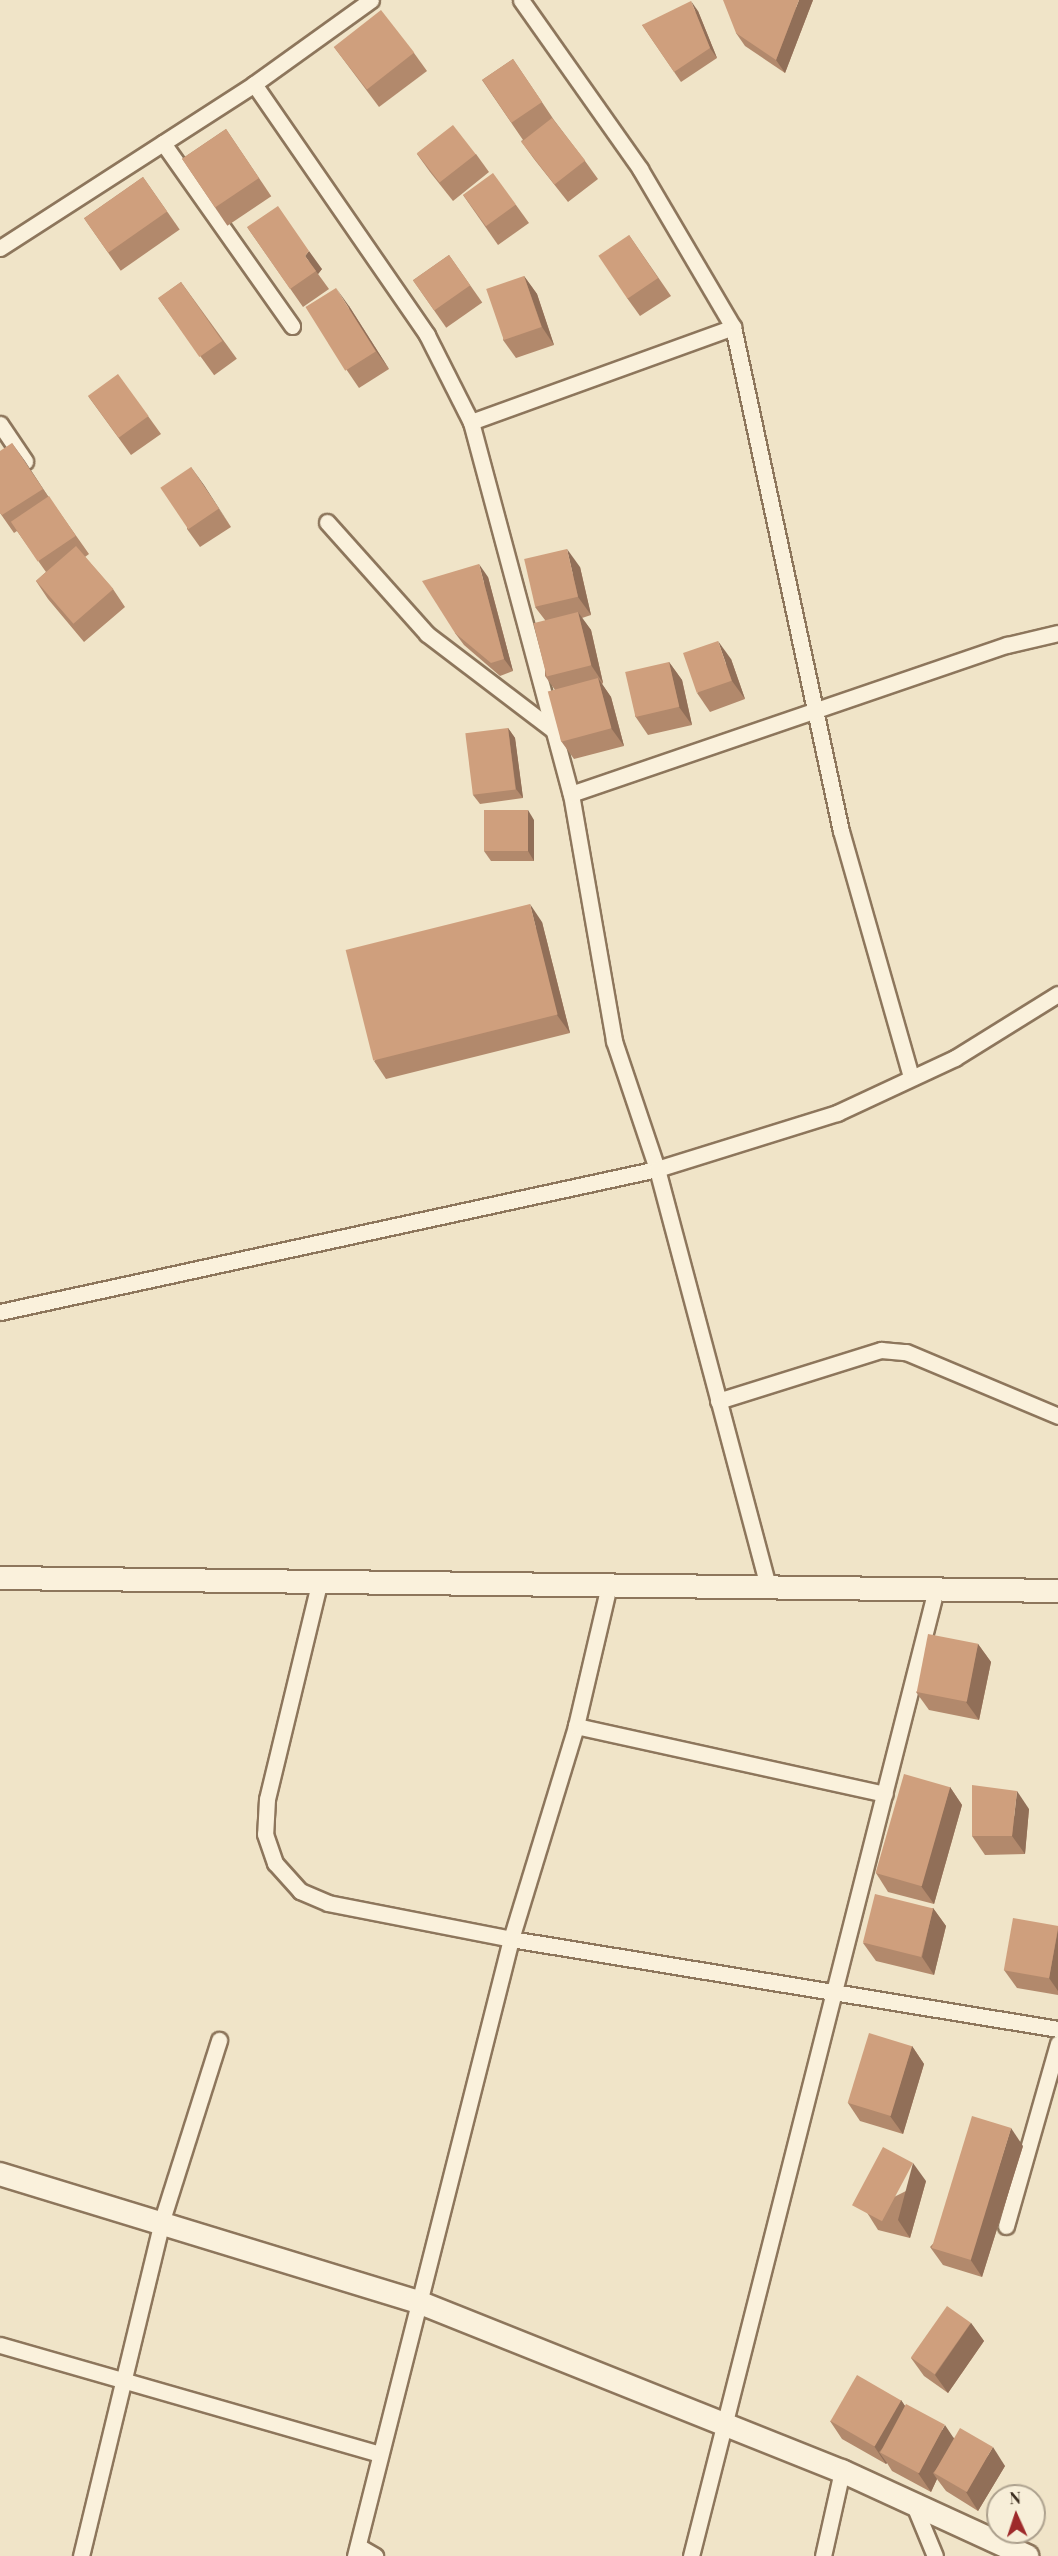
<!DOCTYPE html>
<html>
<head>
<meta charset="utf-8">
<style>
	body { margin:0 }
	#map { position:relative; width:1058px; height:2556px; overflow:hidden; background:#f0e4c8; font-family:"Playfair Display",serif }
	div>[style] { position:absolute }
	.roads { filter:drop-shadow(2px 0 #8d765c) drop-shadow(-2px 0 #8d765c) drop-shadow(0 2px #8d765c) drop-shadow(0 -2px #8d765c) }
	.minor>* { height:15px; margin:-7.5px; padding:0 7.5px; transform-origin:7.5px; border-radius:7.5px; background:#faf1dc }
	.secondary>* { height:22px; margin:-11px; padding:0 11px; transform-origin:11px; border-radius:11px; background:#faf1dc }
	.wall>* { inset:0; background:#b2896c; transform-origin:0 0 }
	.shaded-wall>* { inset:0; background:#916f58 }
	.building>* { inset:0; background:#cf9f7d; transform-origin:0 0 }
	span { translate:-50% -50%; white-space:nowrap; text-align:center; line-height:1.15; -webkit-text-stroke:4.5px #f7eed8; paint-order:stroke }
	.north { position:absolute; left:986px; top:2484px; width:60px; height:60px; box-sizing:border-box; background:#f7eed8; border:2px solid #ada18e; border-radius:50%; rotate:357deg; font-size:16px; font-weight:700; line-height:24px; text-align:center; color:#3d2e20 }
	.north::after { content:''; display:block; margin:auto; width:21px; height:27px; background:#9e2a2b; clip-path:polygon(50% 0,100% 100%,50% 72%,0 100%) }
</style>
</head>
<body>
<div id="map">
	<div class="roads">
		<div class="minor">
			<i style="left:521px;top:0;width:207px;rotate:54.8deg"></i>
			<i style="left:640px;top:169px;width:183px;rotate:59.5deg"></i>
			<i style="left:733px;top:327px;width:515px;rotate:77.91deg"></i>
			<i style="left:841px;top:831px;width:256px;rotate:74.1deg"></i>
			<i style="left:254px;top:84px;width:305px;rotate:55.4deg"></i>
			<i style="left:427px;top:335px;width:97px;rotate:63.2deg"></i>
			<i style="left:471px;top:422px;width:385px;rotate:75deg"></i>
			<i style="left:571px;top:794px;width:251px;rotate:80.1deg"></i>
			<i style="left:614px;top:1041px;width:135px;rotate:71.4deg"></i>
			<i style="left:657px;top:1169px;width:431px;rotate:75.1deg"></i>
			<i style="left:163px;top:143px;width:224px;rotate:54.8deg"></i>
			<i style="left:0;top:248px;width:302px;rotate:-32.8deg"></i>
			<i style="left:254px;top:84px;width:144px;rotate:-35.7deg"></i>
			<i style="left:471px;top:422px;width:279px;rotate:-19.9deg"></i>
			<i style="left:0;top:424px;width:45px;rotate:56deg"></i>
			<i style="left:327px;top:522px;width:150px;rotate:48.2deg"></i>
			<i style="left:427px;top:634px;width:158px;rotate:37.3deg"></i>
			<i style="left:571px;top:794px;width:461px;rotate:-18.9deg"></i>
			<i style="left:1007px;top:645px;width:52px;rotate:-13.2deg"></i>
			<i style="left:0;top:1312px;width:672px;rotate:-12.28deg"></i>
			<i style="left:657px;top:1169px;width:189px;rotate:-17.3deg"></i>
			<i style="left:837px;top:1113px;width:130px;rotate:-25deg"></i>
			<i style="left:955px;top:1058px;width:121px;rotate:-31.9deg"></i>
			<i style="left:718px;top:1401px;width:171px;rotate:-17.4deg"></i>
			<i style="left:881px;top:1350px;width:25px;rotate:5deg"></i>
			<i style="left:906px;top:1352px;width:165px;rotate:22.8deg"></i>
			<i style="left:320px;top:1580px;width:225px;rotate:103.6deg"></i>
			<i style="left:267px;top:1799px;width:35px;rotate:93deg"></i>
			<i style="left:265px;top:1834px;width:31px;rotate:71deg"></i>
			<i style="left:275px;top:1863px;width:38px;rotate:48deg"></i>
			<i style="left:300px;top:1891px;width:30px;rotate:23deg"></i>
			<i style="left:328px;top:1903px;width:187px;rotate:11.1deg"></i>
			<i style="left:511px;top:1939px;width:554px;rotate:9.34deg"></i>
			<i style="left:576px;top:1726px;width:316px;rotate:12.4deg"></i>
			<i style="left:1006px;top:2226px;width:190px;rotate:-74.1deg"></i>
			<i style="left:0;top:2345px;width:395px;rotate:16deg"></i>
			<i style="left:913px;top:2503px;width:57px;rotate:67.5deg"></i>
			<i style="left:358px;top:2546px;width:20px;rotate:30deg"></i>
			<i style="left:81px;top:2556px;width:346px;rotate:-76.4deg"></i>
			<i style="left:162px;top:2220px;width:189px;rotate:-72.4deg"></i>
			<i style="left:355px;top:2556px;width:636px;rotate:-75.81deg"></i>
			<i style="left:511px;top:1939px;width:223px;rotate:-73deg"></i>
			<i style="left:576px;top:1726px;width:145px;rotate:-76.8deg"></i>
			<i style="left:691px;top:2556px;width:998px;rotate:-75.78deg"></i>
			<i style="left:823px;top:2556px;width:87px;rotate:-77.4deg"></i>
		</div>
		<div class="secondary">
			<i style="left:0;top:1578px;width:1058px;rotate:0.7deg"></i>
			<i style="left:0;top:2174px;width:435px;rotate:17deg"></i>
			<i style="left:416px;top:2301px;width:459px;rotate:21.8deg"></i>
			<i style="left:842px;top:2471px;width:204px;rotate:24.7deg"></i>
		</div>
	</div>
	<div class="wall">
		<i style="clip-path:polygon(813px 0,785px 73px,745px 46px,736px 33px)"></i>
		<i style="clip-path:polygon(698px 11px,717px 58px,681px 82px,642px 25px)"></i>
		<i style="clip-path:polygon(334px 47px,414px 53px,427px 71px,379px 107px)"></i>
		<i style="clip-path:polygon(513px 59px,554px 120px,585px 161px,598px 179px,568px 202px,534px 159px,521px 141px,523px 140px,482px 80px)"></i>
		<i style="left:226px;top:129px;width:81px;height:53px;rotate:56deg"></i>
		<i style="clip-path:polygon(417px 154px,476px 154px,489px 172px,453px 201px,430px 172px)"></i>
		<i style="left:143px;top:177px;width:64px;height:72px;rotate:55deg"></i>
		<i style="clip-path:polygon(463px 195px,516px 205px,529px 223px,498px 245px)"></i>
		<i style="clip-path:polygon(247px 227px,322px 269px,318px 274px,329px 289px,303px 307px)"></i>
		<i style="clip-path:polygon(629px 235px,671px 296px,640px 316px,627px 298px)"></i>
		<i style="left:449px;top:255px;width:58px;height:44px;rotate:55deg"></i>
		<i style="clip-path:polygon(524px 276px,537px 294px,554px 345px,516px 358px,503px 340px)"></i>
		<i style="left:181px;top:282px;width:95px;height:28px;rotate:54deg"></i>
		<i style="clip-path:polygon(349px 306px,389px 369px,359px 388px,346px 369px)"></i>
		<i style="clip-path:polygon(88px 396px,148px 416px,161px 434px,131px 455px)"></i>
		<i style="clip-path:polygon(12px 443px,48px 496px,89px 554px,85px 557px,113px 589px,125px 607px,84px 642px,48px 599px,36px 581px,46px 572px,17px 531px,14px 533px,0 513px)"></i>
		<i style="clip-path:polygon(191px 467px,231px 527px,200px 547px,187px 529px)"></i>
		<i style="clip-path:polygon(580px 567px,591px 615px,582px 618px,591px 630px,603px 683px,602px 684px,611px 697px,624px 746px,574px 759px,561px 741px,555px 690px,545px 676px,545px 620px,535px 607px)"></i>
		<i style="clip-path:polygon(488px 577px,513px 671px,500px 676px,464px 645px,455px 633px)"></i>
		<i style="clip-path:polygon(731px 659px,745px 699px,710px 712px,697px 693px)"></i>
		<i style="clip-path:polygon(669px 662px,682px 680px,692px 725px,648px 735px,635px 716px)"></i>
		<i style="clip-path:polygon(508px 728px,515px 738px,523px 798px,480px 804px,473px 795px)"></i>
		<i style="clip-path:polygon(534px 820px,534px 861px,491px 861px,484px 851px)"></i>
		<i style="clip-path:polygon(542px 922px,570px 1033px,386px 1079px,374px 1061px)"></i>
		<i style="clip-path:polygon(978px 1644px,991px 1662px,979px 1720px,929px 1710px,916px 1692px)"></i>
		<i style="clip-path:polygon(950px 1787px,962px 1805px,934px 1904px,888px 1892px,876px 1873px)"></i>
		<i style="clip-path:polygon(1029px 1809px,1025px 1854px,985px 1855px,972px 1836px)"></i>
		<i style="clip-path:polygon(933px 1908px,946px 1926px,934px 1975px,876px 1961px,863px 1943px)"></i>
		<i style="clip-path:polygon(1058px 1926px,1058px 1995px,1017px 1988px,1004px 1970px)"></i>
		<i style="clip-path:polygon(912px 2046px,924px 2064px,903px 2134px,860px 2121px,848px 2103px)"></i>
		<i style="clip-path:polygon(1023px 2146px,982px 2277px,943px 2265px,930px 2247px)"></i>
		<i style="clip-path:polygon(926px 2181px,910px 2238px,878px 2230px,866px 2211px)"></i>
		<i style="clip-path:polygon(971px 2323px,984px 2341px,948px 2393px,924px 2376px,911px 2358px)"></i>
		<i style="clip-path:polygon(901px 2400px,905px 2406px,954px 2438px,1005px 2466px,978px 2511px,946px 2491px,937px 2479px,931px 2492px,892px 2471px,887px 2463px,886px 2464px,842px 2439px,830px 2421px)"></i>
	</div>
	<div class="shaded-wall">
		<i style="clip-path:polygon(799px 0,813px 0,785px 73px,776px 60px)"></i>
		<i style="clip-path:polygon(691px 1px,698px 11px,717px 58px,710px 48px)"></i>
		<i style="clip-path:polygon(309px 251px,322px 269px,318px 274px,329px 289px,305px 256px)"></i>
		<i style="clip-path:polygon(524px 276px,537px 294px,554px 345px,542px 327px)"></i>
		<i style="clip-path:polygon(336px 288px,349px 306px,389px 369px,376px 351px)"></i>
		<i style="clip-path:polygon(12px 443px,25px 461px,55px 507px,43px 489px)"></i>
		<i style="clip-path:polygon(191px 467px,204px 485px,231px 527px)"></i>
		<i style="clip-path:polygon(567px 549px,580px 567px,591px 615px,578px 597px)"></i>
		<i style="clip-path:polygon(479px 564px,488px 577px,513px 671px,504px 659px)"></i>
		<i style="clip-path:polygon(578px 612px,591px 630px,603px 683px,591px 665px)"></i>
		<i style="clip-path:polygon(718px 641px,731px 659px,745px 699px,732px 681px)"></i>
		<i style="clip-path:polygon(669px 662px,682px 680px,692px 725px,679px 707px)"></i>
		<i style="clip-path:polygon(598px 678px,611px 697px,624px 746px,611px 728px)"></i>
		<i style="clip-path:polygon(508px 728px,515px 738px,523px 798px,516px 789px)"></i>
		<i style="clip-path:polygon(528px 810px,534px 820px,534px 861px,528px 851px)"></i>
		<i style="clip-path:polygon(530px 904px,542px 922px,570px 1033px,557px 1015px)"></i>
		<i style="clip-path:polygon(978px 1644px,991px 1662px,979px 1720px,966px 1702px)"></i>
		<i style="clip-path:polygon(950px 1787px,962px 1805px,934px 1904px,921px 1886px)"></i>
		<i style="clip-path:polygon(1017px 1791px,1029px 1809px,1025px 1854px,1012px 1836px)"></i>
		<i style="clip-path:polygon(933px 1908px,946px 1926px,934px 1975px,922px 1957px)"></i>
		<i style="clip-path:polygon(1058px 1930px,1058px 1991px,1049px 1978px)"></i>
		<i style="clip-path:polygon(912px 2046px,924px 2064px,903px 2134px,890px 2116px)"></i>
		<i style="clip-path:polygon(1011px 2128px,1023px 2146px,982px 2277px,970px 2259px)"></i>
		<i style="clip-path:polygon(913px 2163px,926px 2181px,910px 2238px,898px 2220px)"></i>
		<i style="clip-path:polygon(971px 2323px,984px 2341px,948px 2393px,935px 2375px)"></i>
		<i style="clip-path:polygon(901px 2400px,913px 2418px,879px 2452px,887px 2463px,886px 2464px,874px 2446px)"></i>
		<i style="clip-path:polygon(945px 2425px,957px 2443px,933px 2473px,937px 2479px,931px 2492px,918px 2473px)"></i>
		<i style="clip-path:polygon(993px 2447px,1005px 2466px,978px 2511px,966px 2492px)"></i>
	</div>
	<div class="building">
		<i style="clip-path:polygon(723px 0,799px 0,776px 60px,736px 33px)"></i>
		<i style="clip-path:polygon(691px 1px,710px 48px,674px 72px,642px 25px)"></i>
		<i style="left:381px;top:10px;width:54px;height:60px;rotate:52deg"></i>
		<i style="left:513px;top:59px;width:52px;height:37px;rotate:56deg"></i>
		<i style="left:552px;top:118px;width:54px;height:39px;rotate:52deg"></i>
		<i style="left:453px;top:125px;width:37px;height:46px;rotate:52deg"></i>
		<i style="left:226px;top:129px;width:59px;height:53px;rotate:56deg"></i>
		<i style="left:493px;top:173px;width:39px;height:37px;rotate:54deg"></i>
		<i style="left:143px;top:177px;width:42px;height:72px;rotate:55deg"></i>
		<i style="clip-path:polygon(278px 206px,309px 251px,305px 256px,316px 271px,290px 289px,247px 227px)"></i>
		<i style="left:629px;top:235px;width:52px;height:37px;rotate:56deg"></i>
		<i style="left:449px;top:255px;width:37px;height:44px;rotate:55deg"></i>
		<i style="left:524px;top:276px;width:54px;height:40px;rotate:71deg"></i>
		<i style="left:181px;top:282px;width:72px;height:28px;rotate:55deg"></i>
		<i style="left:336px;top:288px;width:75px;height:36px;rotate:58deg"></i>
		<i style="left:118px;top:374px;width:52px;height:37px;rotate:54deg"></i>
		<i style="clip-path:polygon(12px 443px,43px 489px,2px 515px,0 513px,0 451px)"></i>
		<i style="left:191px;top:467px;width:50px;height:37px;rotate:56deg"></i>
		<i style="left:49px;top:496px;width:48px;height:46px;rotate:56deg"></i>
		<i style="left:76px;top:546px;width:57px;height:53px;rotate:49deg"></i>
		<i style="left:567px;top:549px;width:49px;height:44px;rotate:77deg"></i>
		<i style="clip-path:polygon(479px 564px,504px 659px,491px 663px,455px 633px,422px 581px)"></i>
		<i style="left:578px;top:612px;width:55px;height:46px;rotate:76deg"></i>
		<i style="left:718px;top:641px;width:42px;height:37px;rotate:71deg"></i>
		<i style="left:669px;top:662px;width:46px;height:45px;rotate:77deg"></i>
		<i style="left:598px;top:678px;width:52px;height:52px;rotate:75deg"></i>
		<i style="left:508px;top:728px;width:62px;height:43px;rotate:83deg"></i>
		<i style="left:484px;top:810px;width:44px;height:41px"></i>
		<i style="left:530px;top:904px;width:114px;height:190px;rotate:76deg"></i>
		<i style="left:928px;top:1634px;width:51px;height:59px;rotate:11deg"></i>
		<i style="left:904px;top:1774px;width:48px;height:103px;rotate:16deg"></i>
		<i style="clip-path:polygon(972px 1785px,1017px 1791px,1012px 1836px,972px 1836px)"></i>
		<i style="left:875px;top:1894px;width:60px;height:50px;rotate:14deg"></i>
		<i style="left:1013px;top:1918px;width:46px;height:53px;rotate:10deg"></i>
		<i style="left:869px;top:2033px;width:45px;height:73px;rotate:17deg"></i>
		<i style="left:972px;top:2116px;width:41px;height:138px;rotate:17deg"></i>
		<i style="left:883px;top:2147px;width:34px;height:66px;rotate:28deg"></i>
		<i style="left:947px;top:2306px;width:29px;height:63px;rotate:35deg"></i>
		<i style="left:857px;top:2375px;width:51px;height:53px;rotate:30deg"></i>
		<i style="left:906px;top:2404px;width:44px;height:55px;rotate:28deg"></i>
		<i style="left:960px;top:2428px;width:38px;height:52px;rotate:30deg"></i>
	</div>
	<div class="north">N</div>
</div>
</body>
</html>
